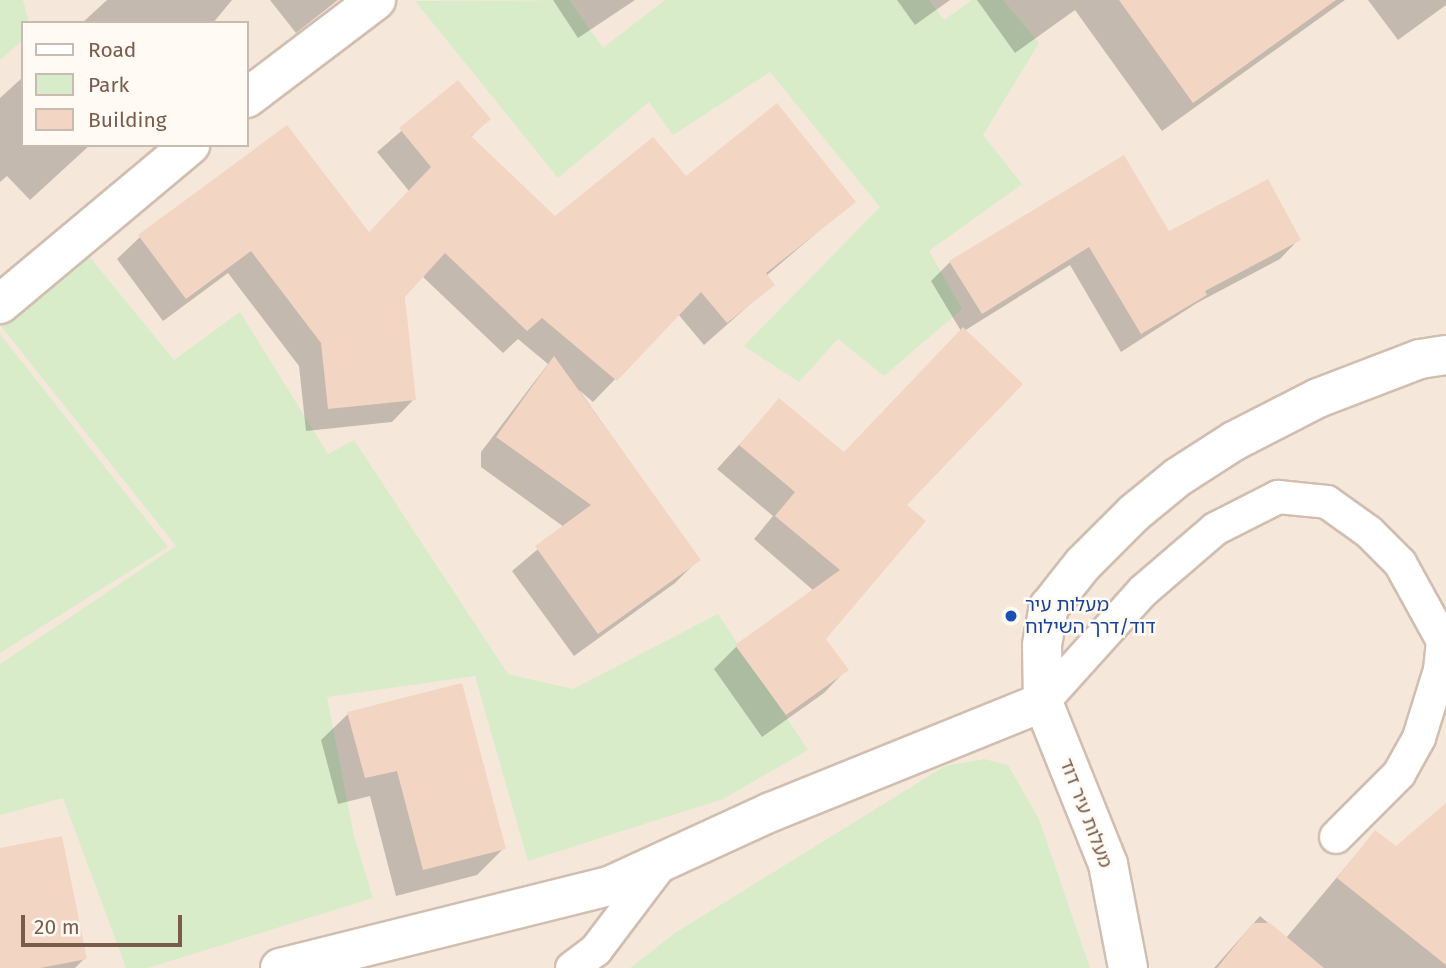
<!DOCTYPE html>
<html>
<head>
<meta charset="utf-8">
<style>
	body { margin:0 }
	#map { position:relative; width:1446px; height:968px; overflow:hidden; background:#fdf6ec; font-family:"Fira Sans","Noto Sans Hebrew",sans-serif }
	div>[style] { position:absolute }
	.residential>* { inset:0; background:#f5e8da }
	.green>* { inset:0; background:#d8ecc9 }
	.shadow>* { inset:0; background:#0003 }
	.building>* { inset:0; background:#f3d5c3 }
	.roads { filter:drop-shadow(2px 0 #d1beb0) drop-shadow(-2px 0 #d1beb0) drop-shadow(0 2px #d1beb0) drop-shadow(0 -2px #d1beb0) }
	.lane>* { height:32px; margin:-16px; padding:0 16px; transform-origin:16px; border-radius:16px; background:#fff }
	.street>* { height:38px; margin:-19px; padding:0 19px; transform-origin:19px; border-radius:19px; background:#fff }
	.secondary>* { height:38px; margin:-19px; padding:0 19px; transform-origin:19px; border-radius:19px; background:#fff }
	.dots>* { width:19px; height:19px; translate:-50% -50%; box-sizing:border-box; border:4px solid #fffaf3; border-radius:50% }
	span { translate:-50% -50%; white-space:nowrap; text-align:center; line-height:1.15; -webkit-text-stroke:5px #fffaf3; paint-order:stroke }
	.transit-label { font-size:19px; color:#164399 }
	.left { translate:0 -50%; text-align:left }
	.street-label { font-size:19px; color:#7a5c4d }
	.legend { position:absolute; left:21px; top:21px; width:228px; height:126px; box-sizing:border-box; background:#fffaf3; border:2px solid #cabbb1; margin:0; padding:9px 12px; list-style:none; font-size:21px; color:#7a5c4d }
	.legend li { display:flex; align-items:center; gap:14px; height:35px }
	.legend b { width:35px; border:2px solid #cabbb1 }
	.scale { position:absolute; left:21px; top:915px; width:161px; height:32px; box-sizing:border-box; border:4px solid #7a5c4d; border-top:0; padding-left:9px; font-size:21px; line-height:24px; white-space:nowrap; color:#7a5c4d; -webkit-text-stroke:5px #fffaf3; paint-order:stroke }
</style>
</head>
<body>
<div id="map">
	<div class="residential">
		<i style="clip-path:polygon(evenodd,0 0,1446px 0,1446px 968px,0 968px,0 0,23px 23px,247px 23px,247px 145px,23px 145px,23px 23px)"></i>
	</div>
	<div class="green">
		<i style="clip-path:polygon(0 0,23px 0,29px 23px,23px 23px,23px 40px,0 60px)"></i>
		<i style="clip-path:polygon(569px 0,603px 48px,665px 0,929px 0,944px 20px,972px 0,1003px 0,1039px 43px,983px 135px,1022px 184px,929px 251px,962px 309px,884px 376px,838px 339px,799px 382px,744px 346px,880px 207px,770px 72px,673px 135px,649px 102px,558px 178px,415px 1px)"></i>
		<i style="clip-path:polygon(84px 250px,174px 360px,240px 312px,328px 454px,354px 440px,508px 674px,573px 689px,718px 614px,808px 750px,723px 799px,528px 861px,475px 676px,327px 697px,354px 836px,373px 898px,148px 968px,126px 968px,63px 798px,0 815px,0 664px,176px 546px,0 325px)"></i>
		<i style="clip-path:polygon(0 334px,168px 547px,0 653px)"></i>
		<i style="clip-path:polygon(984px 759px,1008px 765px,1039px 819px,1090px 968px,630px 968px,675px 933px,945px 766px)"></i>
	</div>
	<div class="shadow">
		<i style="clip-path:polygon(107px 0,232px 0,213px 23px,82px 23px)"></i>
		<i style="clip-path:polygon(270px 0,338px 0,296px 33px)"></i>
		<i style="clip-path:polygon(553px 0,635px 0,578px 38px)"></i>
		<i style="clip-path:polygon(897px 0,950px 0,915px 25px)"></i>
		<i style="clip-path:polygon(977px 0,1345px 0,1162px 131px,1075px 10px,1015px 53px)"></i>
		<i style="clip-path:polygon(1368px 0,1446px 0,1446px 5px,1398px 40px)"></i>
		<i style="clip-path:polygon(23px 77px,23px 145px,90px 145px,30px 200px,7px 176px,0 182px,0 98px)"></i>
		<i style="clip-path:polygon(458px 82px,488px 119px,470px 138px,555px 218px,685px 179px,854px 201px,766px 276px,773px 284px,704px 345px,678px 314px,593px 402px,579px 390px,699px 559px,675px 583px,574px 656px,512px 571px,564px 527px,481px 467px,481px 452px,548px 364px,518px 339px,503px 353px,422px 276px,403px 297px,414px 399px,392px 422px,306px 431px,299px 366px,228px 273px,163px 321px,117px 259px,140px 237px,368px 235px,409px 191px,377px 152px)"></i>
		<i style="clip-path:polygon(1168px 233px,1299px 239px,1280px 259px,1197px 303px,1121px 352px,1070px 265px,964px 331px,904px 505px,824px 639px,846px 670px,824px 693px,762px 737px,714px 669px,736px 647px,814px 591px,754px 539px,773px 516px,717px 469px,780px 400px,843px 454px,961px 331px,931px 281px,950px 262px)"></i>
		<i style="clip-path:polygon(348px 714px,504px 848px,477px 875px,396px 896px,370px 796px,338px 804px,321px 740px)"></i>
		<i style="clip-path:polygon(1446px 806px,1446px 968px,1214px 968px,1260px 916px,1286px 938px,1375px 832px,1396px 849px)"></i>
		<i style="clip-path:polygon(0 850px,85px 958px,75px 968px,0 968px)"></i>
	</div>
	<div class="building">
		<i style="clip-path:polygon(1119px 0,1336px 0,1193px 103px)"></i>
		<i style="clip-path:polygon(458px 80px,491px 119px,471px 136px,555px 216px,653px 137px,686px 176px,777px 103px,856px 202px,766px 273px,775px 285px,727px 323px,701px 292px,617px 381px,542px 318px,527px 331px,445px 253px,405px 297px,416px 400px,328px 409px,321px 343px,251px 251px,186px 299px,138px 235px,287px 125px,369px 232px,431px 167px,399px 128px)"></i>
		<i style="clip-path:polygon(1124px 155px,1169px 231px,1268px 179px,1301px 240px,1205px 291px,1207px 295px,1141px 334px,1089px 247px,982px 314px,949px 261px)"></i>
		<i style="clip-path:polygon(963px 327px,1023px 384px,907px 505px,926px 521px,826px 639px,849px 670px,786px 715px,735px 645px,840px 570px,775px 516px,795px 492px,739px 445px,779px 398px,844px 452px)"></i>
		<i style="clip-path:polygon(554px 356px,701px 560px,598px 634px,535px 546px,591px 505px,496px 437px)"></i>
		<i style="clip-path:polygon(462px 683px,506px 849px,423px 870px,397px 771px,365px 778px,347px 712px)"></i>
		<i style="clip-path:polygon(1446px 803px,1446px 965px,1337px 878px,1375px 830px,1396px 846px)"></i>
		<i style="clip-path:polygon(62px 836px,87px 959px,40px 968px,0 968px,0 848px)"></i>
		<i style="clip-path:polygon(1253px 923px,1270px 923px,1324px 968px,1217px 968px)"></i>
	</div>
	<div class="roads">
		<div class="lane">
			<i style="left:1043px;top:702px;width:149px;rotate:-48deg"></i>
			<i style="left:1143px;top:591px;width:95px;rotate:-40.7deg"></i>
			<i style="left:1215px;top:529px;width:71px;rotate:-26.9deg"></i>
			<i style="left:1278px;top:497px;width:49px;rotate:5.8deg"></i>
			<i style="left:1327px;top:502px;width:52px;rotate:35.5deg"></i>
			<i style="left:1369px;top:532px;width:44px;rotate:45deg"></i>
			<i style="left:1400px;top:563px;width:89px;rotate:61.1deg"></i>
			<i style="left:1443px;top:641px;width:29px;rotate:96deg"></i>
			<i style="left:1440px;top:670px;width:71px;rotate:107.2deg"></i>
			<i style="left:1419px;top:738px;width:41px;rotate:119.1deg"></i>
			<i style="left:1399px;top:774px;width:89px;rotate:135deg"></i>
			<i style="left:572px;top:968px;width:30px;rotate:-37deg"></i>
			<i style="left:596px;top:950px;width:108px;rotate:-52.9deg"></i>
		</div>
		<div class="street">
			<i style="left:247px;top:98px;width:162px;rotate:-37.2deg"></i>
			<i style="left:0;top:304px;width:248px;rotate:-39.9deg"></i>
			<i style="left:280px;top:968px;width:339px;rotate:-14deg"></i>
			<i style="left:609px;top:886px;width:178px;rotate:-24.6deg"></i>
			<i style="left:771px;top:812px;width:293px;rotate:-22deg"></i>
		</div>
		<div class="secondary">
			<i style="left:1128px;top:968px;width:106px;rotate:-100.9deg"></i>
			<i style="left:1108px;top:864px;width:175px;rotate:-111.9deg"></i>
			<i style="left:1043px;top:702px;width:57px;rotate:-91deg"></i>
			<i style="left:1042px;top:645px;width:39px;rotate:-80deg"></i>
			<i style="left:1049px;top:607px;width:55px;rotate:-51.7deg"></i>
			<i style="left:1083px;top:564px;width:72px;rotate:-45deg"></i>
			<i style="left:1134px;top:513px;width:57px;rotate:-39.3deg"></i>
			<i style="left:1178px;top:477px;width:67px;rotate:-32.7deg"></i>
			<i style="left:1234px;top:441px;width:94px;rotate:-27.1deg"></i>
			<i style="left:1318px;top:398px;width:109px;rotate:-20.9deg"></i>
			<i style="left:1420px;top:359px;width:26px;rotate:-9deg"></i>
		</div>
	</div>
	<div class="dots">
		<i style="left:1011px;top:616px;background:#1a4fb4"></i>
	</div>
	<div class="transit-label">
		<span class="left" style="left:1025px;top:616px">מעלות עיר<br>דוד/דרך השילוח</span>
	</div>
	<div class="street-label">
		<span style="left:1086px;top:813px;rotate:69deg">מעלות עיר דוד</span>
	</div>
	<ul class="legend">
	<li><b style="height:9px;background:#fff"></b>Road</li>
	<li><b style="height:19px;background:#d8ecc9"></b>Park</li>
	<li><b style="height:19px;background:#f3d5c3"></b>Building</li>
	</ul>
	<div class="scale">20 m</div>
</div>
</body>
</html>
